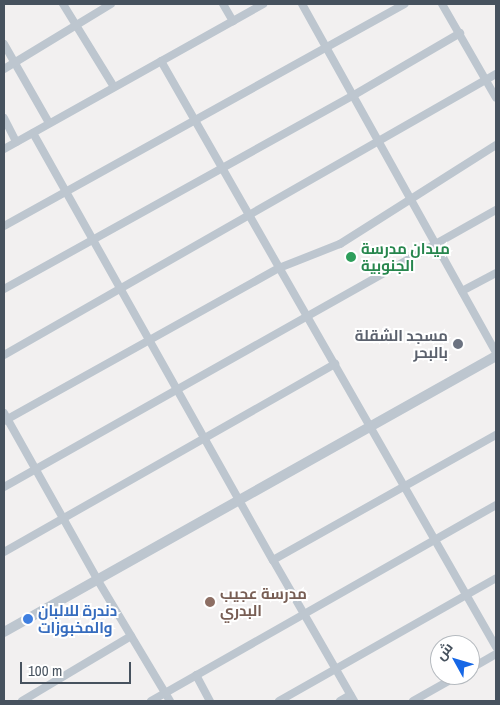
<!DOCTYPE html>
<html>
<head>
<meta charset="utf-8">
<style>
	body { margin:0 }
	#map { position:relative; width:500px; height:705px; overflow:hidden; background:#f2f0f0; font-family:"Archivo Narrow",Cairo,sans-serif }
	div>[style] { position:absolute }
	.minor>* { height:8px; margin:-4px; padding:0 4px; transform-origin:4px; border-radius:4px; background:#bdc6cf }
	.tertiary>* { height:10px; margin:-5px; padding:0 5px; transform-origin:5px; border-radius:5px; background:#bdc6cf }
	.dots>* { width:14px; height:14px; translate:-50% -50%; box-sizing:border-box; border:2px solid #fff; border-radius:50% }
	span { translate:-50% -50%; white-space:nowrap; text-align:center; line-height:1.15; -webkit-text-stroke:4px #fff; paint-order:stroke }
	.leisure-label { font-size:15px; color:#27864d; font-weight:700 }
	.left { translate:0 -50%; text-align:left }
	.worship-label { font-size:15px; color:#5b616d; font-weight:700 }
	.right { translate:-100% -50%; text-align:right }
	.education-label { font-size:15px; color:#785e54; font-weight:700 }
	.shop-label { font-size:15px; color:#366cbe; font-weight:700 }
	.frame { position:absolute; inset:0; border:5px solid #47525e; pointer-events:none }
	.north { position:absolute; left:430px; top:635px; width:50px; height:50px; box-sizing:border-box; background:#fff; border:1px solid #b5babf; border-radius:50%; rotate:309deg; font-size:14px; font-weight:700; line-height:20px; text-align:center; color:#47525e }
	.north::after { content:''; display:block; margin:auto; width:18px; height:22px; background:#1667e6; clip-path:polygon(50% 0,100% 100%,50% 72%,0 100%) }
	.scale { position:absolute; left:20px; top:662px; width:111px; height:22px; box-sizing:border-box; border:2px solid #47525e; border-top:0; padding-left:6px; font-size:15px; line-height:18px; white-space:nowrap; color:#47525e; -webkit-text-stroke:4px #fff; paint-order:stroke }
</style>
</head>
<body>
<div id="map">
	<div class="minor">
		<i style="left:63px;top:4px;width:97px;rotate:58.4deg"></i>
		<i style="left:223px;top:4px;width:20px;rotate:60deg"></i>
		<i style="left:302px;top:4px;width:399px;rotate:60.9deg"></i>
		<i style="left:442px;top:4px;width:108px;rotate:60.1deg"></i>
		<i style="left:4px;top:44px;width:91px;rotate:60.3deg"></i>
		<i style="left:161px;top:61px;width:675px;rotate:60.24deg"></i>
		<i style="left:4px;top:69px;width:125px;rotate:-31.3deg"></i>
		<i style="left:4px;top:118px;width:27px;rotate:63deg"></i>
		<i style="left:33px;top:133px;width:490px;rotate:60.7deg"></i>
		<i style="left:273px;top:560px;width:256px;rotate:-29.3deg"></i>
		<i style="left:4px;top:149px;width:297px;rotate:-29.2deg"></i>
		<i style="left:4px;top:226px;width:458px;rotate:-29deg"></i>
		<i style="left:4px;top:289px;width:400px;rotate:-29deg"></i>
		<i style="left:354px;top:95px;width:123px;rotate:-30.3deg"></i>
		<i style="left:462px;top:291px;width:38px;rotate:-28deg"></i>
		<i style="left:4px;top:355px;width:567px;rotate:-29.73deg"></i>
		<i style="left:4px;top:413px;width:190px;rotate:60.7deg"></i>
		<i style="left:97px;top:579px;width:142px;rotate:59.1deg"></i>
		<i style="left:4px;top:421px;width:315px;rotate:-29.1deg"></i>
		<i style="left:279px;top:268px;width:66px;rotate:-21.5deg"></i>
		<i style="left:340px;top:244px;width:185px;rotate:-32.4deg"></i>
		<i style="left:4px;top:487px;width:565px;rotate:-29.38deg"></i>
		<i style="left:4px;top:552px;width:381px;rotate:-29.6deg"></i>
		<i style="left:273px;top:560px;width:163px;rotate:60.1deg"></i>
		<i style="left:470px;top:669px;width:30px;rotate:-30deg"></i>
		<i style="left:196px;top:675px;width:30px;rotate:62deg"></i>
		<i style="left:22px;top:701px;width:127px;rotate:-30.8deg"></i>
		<i style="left:151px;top:701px;width:397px;rotate:-29.6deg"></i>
		<i style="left:279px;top:701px;width:249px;rotate:-29.5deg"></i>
		<i style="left:340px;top:701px;width:12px;rotate:-31deg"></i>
		<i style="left:413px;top:701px;width:53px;rotate:-29.5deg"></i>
	</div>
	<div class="tertiary">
		<i style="left:4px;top:632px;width:564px;rotate:-29.29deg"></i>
	</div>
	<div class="dots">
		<i style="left:351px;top:257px;background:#2e9e5b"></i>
		<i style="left:458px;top:344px;background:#6b7280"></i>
		<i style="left:210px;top:602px;background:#8d6e63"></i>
		<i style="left:28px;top:619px;background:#3f7fe0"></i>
	</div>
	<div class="leisure-label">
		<span class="left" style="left:361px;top:257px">ميدان مدرسة<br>الجنوبية</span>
	</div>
	<div class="worship-label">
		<span class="right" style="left:448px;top:344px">مسجد الشقلة<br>بالبحر</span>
	</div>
	<div class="education-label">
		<span class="left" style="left:220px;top:602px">مدرسة عجيب<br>البدري</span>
	</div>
	<div class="shop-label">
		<span class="left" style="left:38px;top:619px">دندرة للالبان<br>والمخبوزات</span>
	</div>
	<div class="frame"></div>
	<div class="north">ش</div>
	<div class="scale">100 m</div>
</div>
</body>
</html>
